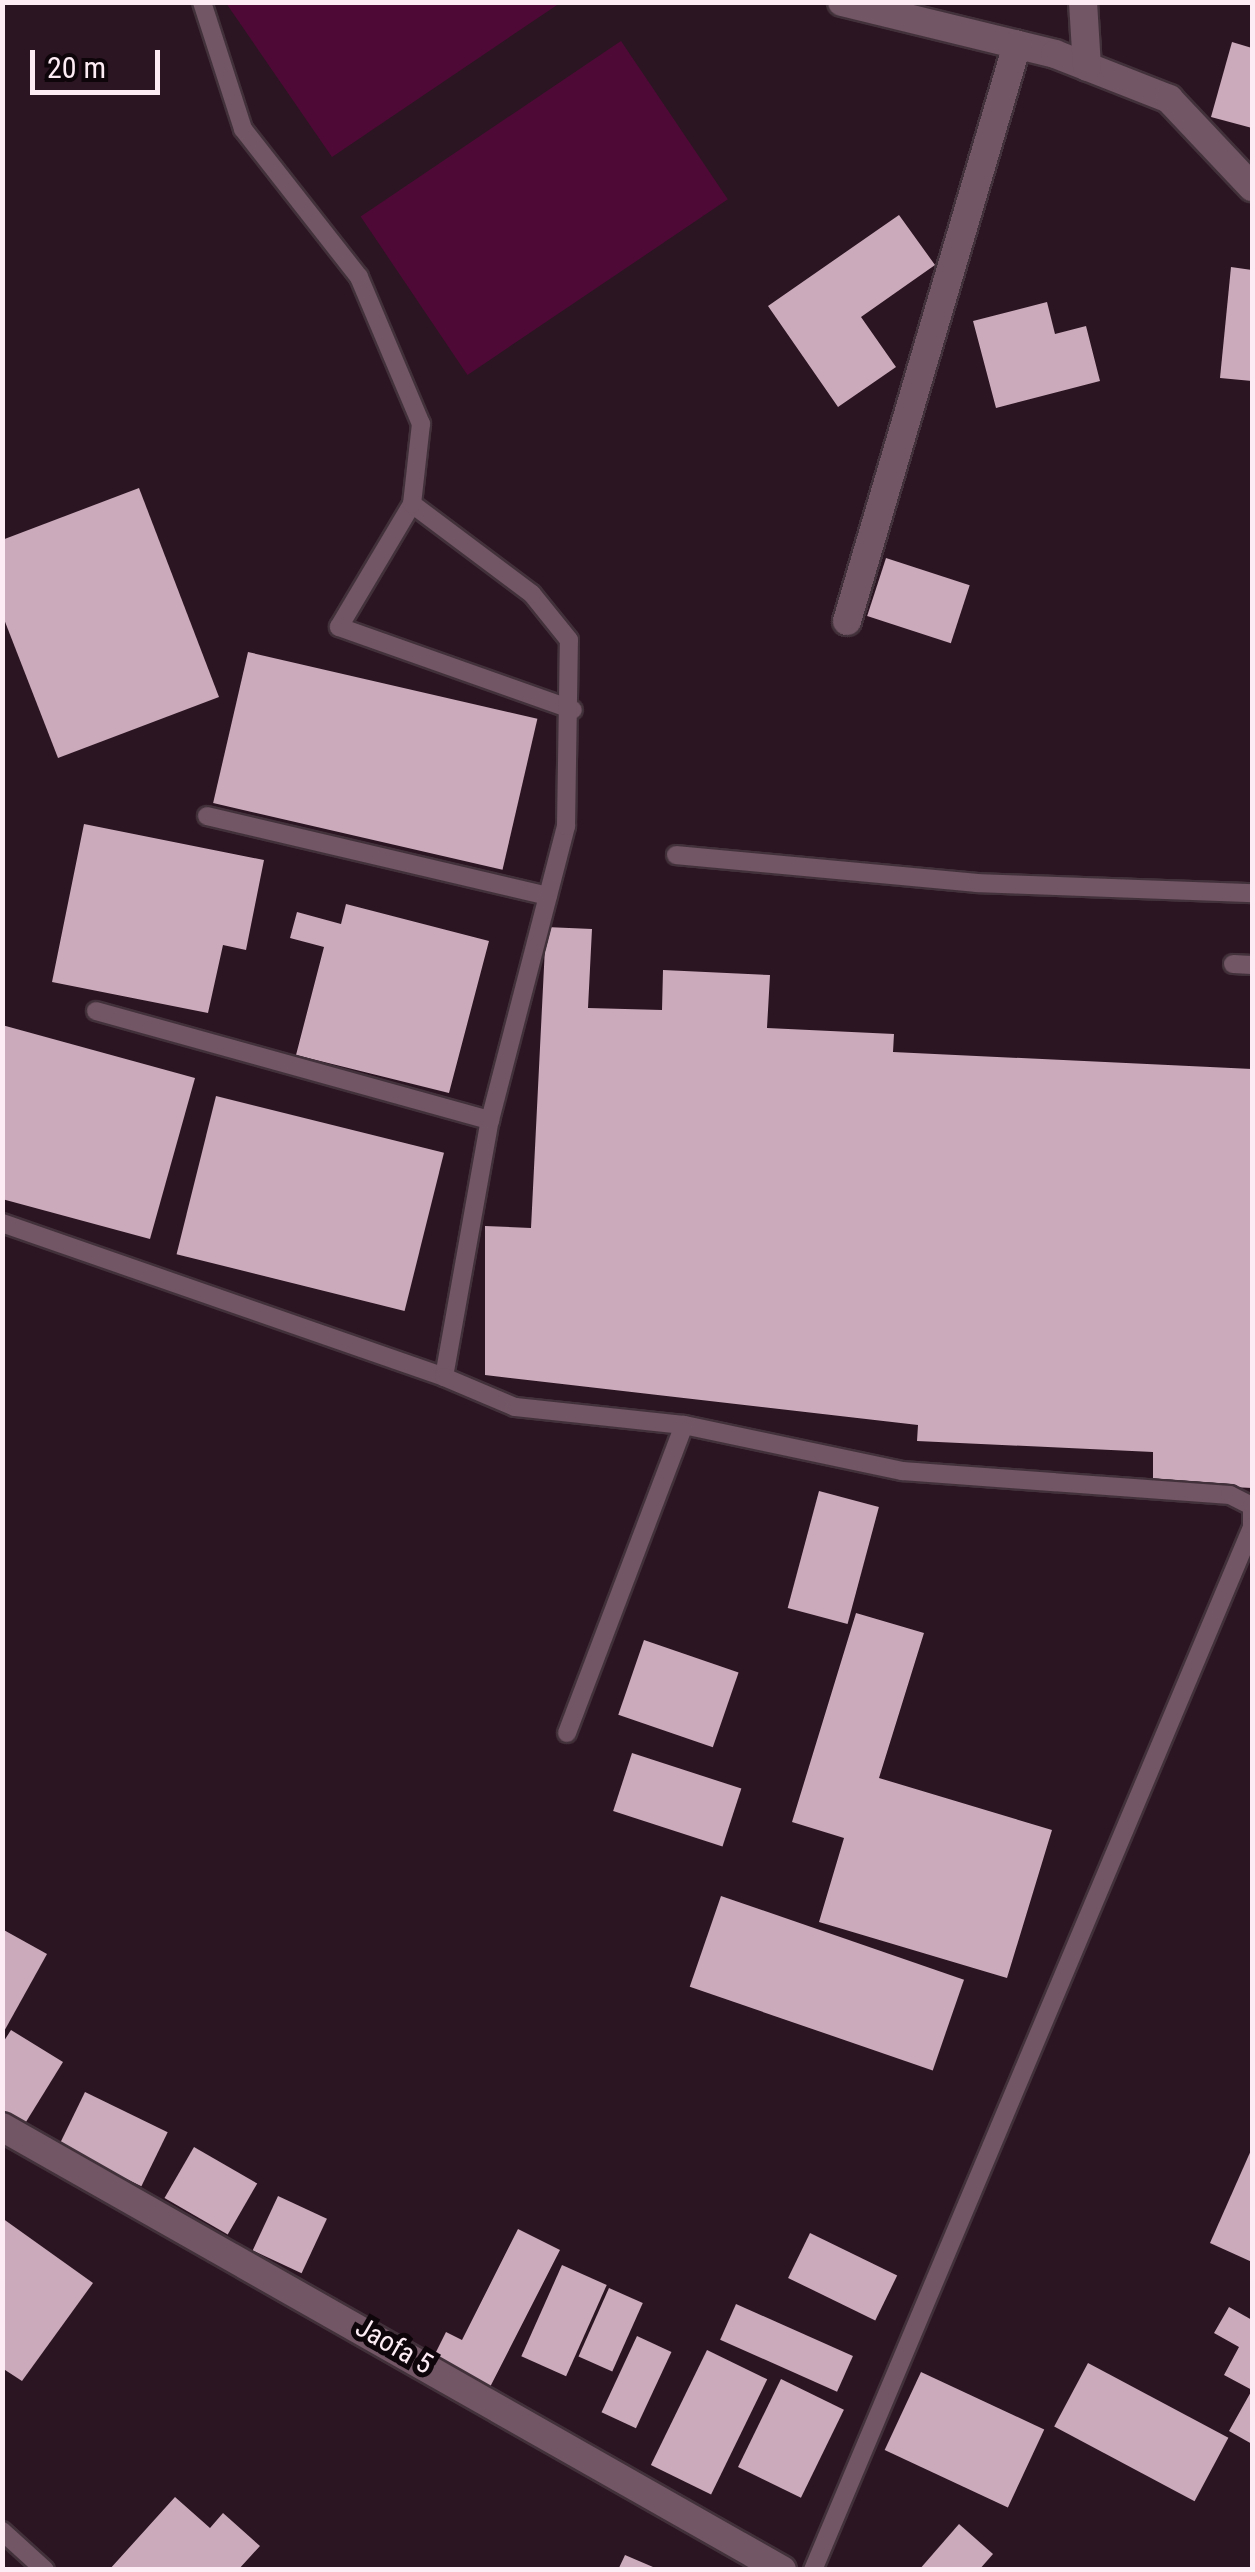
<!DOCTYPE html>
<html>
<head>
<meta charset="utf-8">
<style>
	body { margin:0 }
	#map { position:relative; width:1255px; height:2572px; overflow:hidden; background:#2c1522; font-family:"Roboto Condensed",sans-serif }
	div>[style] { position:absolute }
	.green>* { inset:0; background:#4e0937; transform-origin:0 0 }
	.building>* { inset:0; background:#caaabb; transform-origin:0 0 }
	.roads { filter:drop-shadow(2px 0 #42313a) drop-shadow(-2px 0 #42313a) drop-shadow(0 2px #42313a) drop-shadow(0 -2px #42313a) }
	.service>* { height:18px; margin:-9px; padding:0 9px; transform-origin:9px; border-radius:9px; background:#725665 }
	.minor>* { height:28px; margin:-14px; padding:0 14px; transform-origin:14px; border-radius:14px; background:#725665 }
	span { translate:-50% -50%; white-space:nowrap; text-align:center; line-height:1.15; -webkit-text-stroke:10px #0e050a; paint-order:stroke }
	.street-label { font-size:28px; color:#fdecf4 }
	.frame { position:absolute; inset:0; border:5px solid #fdecf4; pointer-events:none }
	.scale { position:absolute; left:30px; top:50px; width:130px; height:45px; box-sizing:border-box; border:5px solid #fdecf4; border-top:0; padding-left:12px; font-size:30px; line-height:35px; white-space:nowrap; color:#fdecf4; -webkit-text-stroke:8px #0e050a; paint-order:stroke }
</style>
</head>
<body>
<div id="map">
	<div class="green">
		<i style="clip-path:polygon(226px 3px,560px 3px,332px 157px)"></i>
		<i style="left:621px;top:41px;width:191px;height:314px;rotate:56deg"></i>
	</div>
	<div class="building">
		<i style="clip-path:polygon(1232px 42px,1252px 48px,1252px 128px,1211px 117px)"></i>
		<i style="clip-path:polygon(899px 215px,935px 265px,861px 317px,896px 367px,838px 407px,768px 306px)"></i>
		<i style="clip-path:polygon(1231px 267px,1252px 270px,1252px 381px,1220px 378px)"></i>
		<i style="clip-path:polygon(1047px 302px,1055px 334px,1086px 326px,1100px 381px,996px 408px,973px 321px)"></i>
		<i style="clip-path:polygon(139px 488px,219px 697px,58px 758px,2px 614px,2px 540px)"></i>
		<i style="left:886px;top:558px;width:88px;height:61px;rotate:18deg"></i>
		<i style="left:248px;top:652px;width:297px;height:155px;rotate:13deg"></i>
		<i style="clip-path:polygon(84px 824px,264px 860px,246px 950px,223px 945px,208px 1013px,52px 982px)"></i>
		<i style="clip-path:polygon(346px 904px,489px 941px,449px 1093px,296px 1055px,324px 947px,290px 938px,297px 912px,341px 924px)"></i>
		<i style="clip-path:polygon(546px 927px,592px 929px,588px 1008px,662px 1010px,663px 970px,770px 975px,767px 1028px,894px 1034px,893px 1052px,1252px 1069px,1252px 1488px,1153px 1483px,1153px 1452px,917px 1441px,918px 1425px,485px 1375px,485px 1226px,531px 1228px)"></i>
		<i style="clip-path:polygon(2px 1025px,195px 1078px,150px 1239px,2px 1199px)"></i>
		<i style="left:216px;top:1096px;width:235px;height:163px;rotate:14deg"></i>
		<i style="left:819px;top:1491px;width:62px;height:121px;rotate:15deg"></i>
		<i style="clip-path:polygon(856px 1613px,924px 1633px,879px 1778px,1052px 1830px,1007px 1978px,819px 1922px,844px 1838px,792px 1822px)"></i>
		<i style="left:644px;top:1640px;width:100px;height:79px;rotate:19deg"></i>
		<i style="left:632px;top:1753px;width:115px;height:61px;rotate:18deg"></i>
		<i style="left:721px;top:1896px;width:257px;height:96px;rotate:19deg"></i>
		<i style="clip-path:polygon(2px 1929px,47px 1954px,2px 2035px)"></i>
		<i style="clip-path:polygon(11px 2030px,63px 2062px,21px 2130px,2px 2118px,2px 2044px)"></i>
		<i style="left:85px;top:2092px;width:92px;height:60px;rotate:26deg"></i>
		<i style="left:194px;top:2147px;width:73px;height:59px;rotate:30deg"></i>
		<i style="clip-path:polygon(1252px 2148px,1252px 2262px,1210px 2243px)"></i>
		<i style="left:278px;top:2196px;width:54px;height:60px;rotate:25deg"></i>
		<i style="clip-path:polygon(2px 2218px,93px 2283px,22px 2381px,2px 2368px)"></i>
		<i style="clip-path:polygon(518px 2229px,560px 2250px,489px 2389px,432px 2360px,446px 2332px,462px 2340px)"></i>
		<i style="left:810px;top:2233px;width:97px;height:50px;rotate:26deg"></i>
		<i style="left:562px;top:2265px;width:49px;height:100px;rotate:24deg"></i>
		<i style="left:609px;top:2288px;width:37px;height:75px;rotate:24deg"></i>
		<i style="left:736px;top:2304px;width:128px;height:39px;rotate:24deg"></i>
		<i style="clip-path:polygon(1229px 2307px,1252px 2320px,1252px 2444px,1229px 2431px,1252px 2390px,1224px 2375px,1239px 2347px,1214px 2333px)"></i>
		<i style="left:637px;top:2336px;width:38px;height:84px;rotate:25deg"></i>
		<i style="left:707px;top:2350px;width:67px;height:128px;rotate:26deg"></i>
		<i style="left:1088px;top:2363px;width:159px;height:72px;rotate:28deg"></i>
		<i style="left:921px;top:2372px;width:136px;height:86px;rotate:25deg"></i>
		<i style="left:781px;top:2379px;width:70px;height:98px;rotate:26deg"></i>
		<i style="clip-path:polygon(175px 2497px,210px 2528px,223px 2513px,260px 2546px,238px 2570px,109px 2570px)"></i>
		<i style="clip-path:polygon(959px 2524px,993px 2554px,979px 2570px,919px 2570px)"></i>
		<i style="clip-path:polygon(625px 2555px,660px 2570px,618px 2570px)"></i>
	</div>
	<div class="roads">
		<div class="service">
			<i style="left:412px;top:504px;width:143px;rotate:120.7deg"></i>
			<i style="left:339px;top:627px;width:248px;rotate:19.5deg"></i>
			<i style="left:207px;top:816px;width:350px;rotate:13.2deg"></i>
			<i style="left:676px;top:855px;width:302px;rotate:5.3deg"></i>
			<i style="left:977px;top:883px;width:275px;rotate:2.1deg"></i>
			<i style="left:1233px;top:964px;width:19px;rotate:3deg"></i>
			<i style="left:96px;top:1011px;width:409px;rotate:15.5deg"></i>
			<i style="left:2px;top:1223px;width:468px;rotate:19.2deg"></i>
			<i style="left:444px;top:1377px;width:261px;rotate:-79.9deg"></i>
			<i style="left:490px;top:1120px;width:304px;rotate:-75.5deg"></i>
			<i style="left:566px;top:826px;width:186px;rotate:-89.1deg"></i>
			<i style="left:569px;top:640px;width:59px;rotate:-128.8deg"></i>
			<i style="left:532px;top:594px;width:150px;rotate:-143.1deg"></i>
			<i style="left:412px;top:504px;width:81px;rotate:-83.6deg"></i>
			<i style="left:421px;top:424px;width:160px;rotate:-112.9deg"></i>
			<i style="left:359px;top:277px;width:188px;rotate:-128.1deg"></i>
			<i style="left:243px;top:129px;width:133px;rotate:-107.9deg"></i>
			<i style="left:444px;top:1377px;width:77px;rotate:22.9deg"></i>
			<i style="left:515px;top:1407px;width:170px;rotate:6.1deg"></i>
			<i style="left:684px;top:1425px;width:223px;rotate:11.9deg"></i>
			<i style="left:902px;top:1471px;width:329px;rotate:4.2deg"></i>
			<i style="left:1230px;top:1495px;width:25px;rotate:27deg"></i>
			<i style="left:1252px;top:1506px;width:19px;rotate:90deg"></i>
			<i style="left:567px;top:1733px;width:329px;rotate:-69.2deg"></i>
			<i style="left:2px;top:2531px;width:58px;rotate:42.2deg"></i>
			<i style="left:813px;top:2570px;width:1132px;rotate:-67.17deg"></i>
		</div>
		<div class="minor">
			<i style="left:842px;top:2px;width:219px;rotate:13.7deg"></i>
			<i style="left:1055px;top:54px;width:123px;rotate:21.5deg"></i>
			<i style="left:1169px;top:99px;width:121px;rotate:46.7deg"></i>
			<i style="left:1083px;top:2px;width:65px;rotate:86.5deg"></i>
			<i style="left:847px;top:621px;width:601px;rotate:-73.56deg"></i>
			<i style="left:2px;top:2127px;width:897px;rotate:29.59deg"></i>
		</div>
	</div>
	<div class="street-label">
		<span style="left:394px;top:2346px;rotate:30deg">Jaofa 5</span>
	</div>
	<div class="frame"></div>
	<div class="scale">20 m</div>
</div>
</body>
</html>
